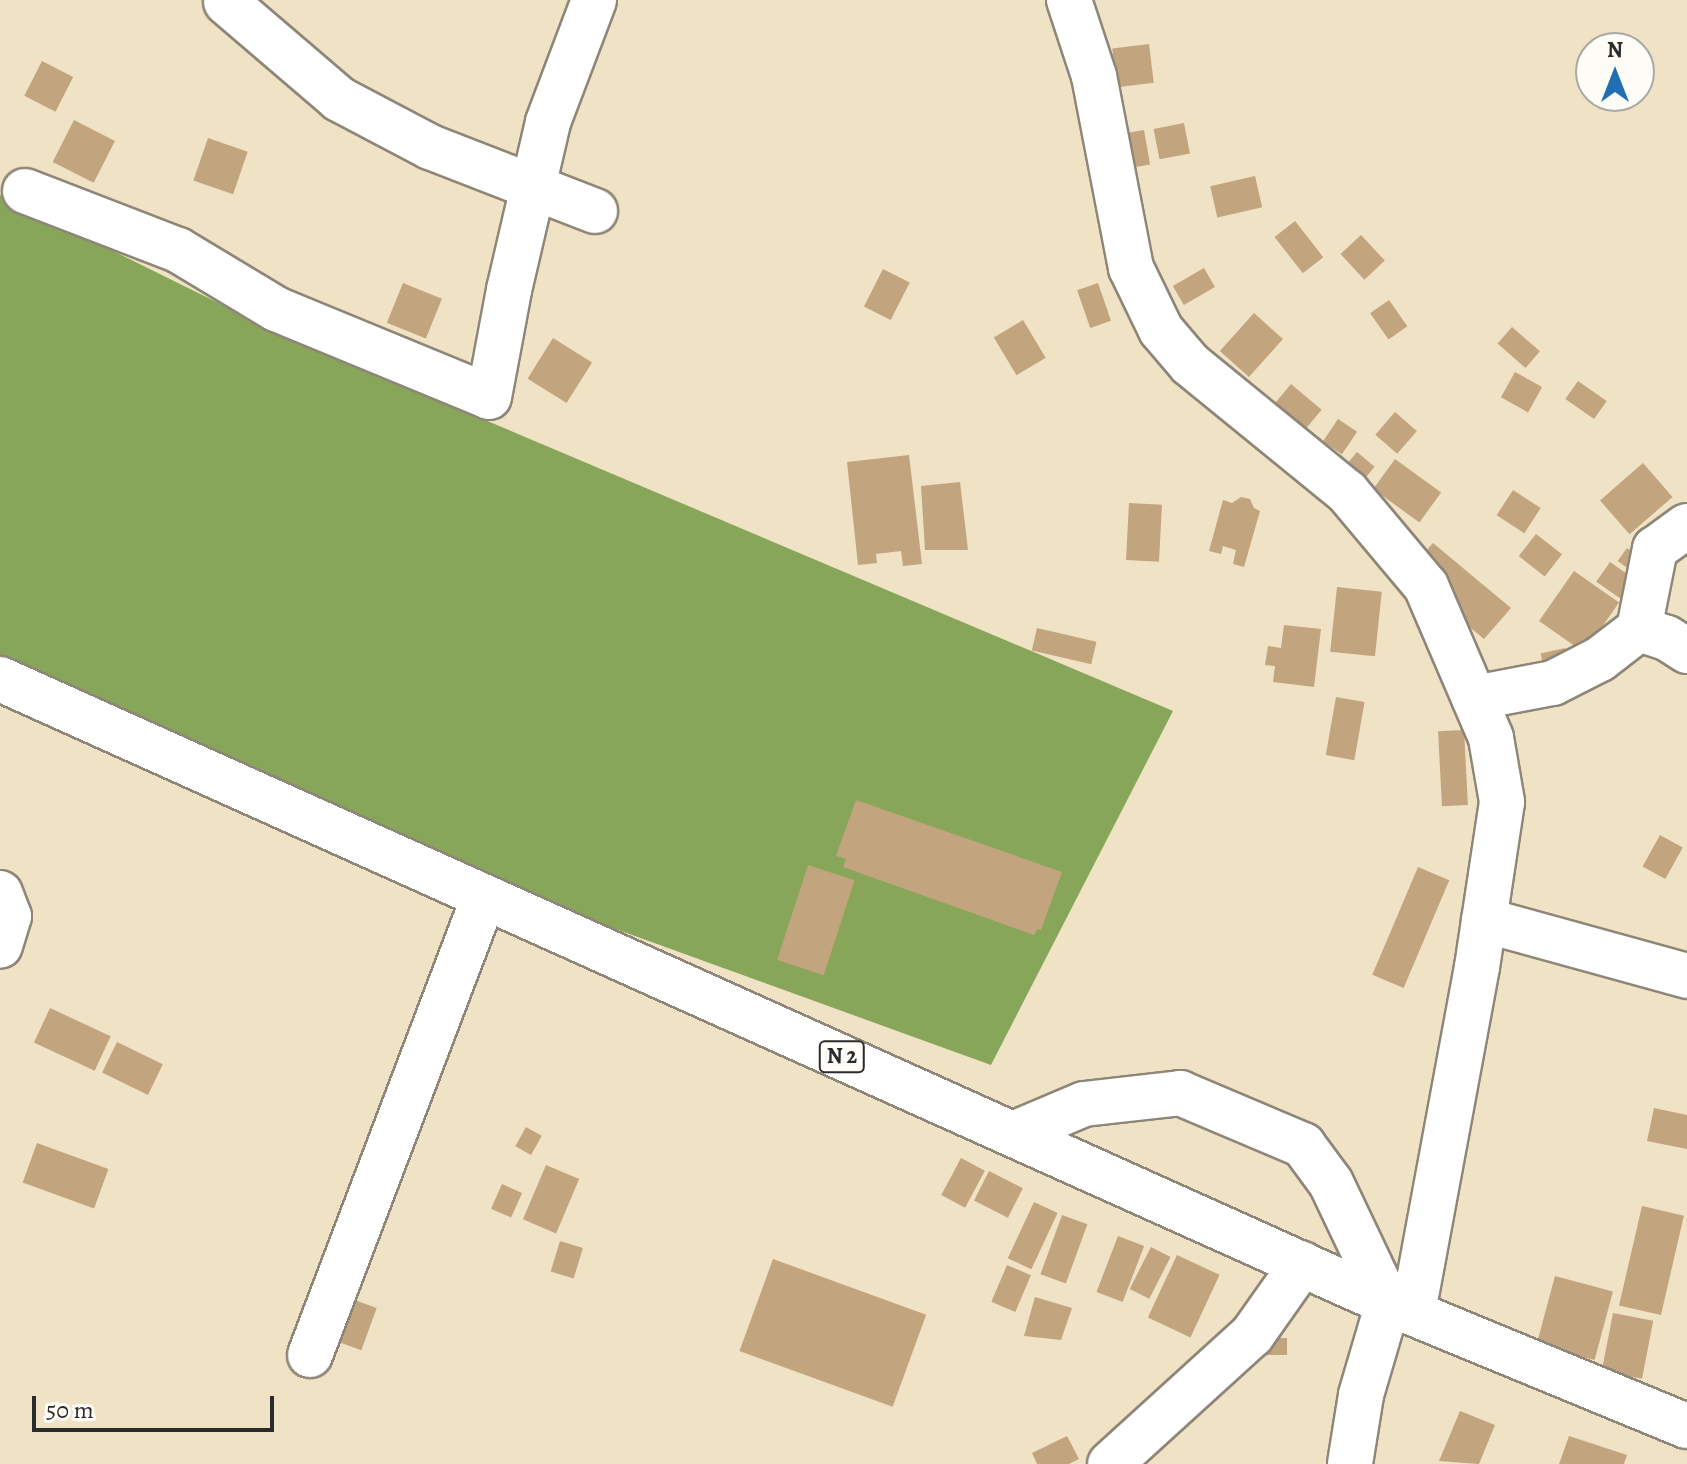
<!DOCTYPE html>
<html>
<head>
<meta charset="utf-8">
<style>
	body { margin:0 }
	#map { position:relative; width:1687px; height:1464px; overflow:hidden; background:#f0e2c4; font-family:Alegreya,serif }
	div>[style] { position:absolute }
	.forest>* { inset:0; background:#88a65a }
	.building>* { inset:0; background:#c2a47f; transform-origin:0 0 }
	.roads { filter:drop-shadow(2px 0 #8e8678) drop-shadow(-2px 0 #8e8678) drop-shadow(0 2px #8e8678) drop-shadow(0 -2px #8e8678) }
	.minor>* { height:44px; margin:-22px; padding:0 22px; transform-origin:22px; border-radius:22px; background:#fff }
	.major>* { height:44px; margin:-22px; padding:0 22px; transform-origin:22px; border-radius:22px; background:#fff }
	span { translate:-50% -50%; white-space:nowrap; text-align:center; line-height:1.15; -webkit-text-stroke:7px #fdfcf7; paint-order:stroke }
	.shield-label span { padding:2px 6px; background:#fdfcf7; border:2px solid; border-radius:6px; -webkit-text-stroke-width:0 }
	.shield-label { font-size:22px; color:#2b2b2b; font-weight:700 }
	.north { position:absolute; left:1575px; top:32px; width:80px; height:80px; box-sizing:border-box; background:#fdfcf7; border:2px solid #a9a8a5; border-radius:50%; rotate:0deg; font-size:22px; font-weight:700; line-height:32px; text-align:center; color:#2b2b2b }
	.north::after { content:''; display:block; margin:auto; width:28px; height:36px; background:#1f6fb2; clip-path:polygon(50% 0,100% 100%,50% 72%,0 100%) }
	.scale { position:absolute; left:32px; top:1396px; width:242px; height:36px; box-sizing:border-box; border:4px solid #2b2b2b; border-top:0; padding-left:10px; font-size:24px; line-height:28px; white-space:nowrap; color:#2b2b2b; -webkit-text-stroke:6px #fdfcf7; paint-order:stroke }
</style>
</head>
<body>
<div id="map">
	<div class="forest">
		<i style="clip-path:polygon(0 195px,277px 332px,1173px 711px,991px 1065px,301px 815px,0 679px)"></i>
	</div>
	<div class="building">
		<i style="left:1149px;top:44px;width:39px;height:37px;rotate:83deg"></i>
		<i style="left:42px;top:61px;width:35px;height:39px;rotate:27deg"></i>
		<i style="left:74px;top:120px;width:46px;height:47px;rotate:27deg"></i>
		<i style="left:1184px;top:123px;width:31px;height:31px;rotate:79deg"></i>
		<i style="left:1144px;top:130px;width:35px;height:29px;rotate:80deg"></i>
		<i style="left:208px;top:138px;width:42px;height:45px;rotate:19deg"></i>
		<i style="left:1255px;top:176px;width:32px;height:46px;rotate:77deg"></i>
		<i style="left:1295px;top:221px;width:46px;height:26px;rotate:52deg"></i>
		<i style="left:1361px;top:235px;width:35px;height:28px;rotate:47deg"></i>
		<i style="left:1204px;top:268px;width:22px;height:36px;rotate:60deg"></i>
		<i style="left:883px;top:269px;width:30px;height:42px;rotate:27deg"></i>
		<i style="left:403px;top:283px;width:42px;height:43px;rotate:22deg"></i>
		<i style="left:1098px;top:283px;width:40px;height:22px;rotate:71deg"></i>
		<i style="left:1389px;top:300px;width:32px;height:23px;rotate:55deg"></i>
		<i style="left:1254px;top:313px;width:39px;height:51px;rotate:42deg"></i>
		<i style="left:1023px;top:320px;width:44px;height:34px;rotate:59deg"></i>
		<i style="left:1512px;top:327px;width:37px;height:22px;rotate:41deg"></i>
		<i style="left:553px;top:338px;width:46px;height:48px;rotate:32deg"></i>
		<i style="left:1515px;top:372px;width:31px;height:29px;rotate:29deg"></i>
		<i style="left:1578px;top:381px;width:35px;height:22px;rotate:35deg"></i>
		<i style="left:1291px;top:384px;width:40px;height:27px;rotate:40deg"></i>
		<i style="left:1395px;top:412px;width:29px;height:30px;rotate:41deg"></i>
		<i style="left:1338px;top:419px;width:23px;height:27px;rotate:34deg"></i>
		<i style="left:1357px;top:452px;width:23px;height:26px;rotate:40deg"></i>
		<i style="clip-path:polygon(909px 455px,922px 564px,903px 566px,901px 551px,876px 554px,877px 563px,858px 565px,847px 462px)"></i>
		<i style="left:1395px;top:459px;width:57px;height:37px;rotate:36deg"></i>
		<i style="left:1643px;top:463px;width:45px;height:57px;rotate:49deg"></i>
		<i style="clip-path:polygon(960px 482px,968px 550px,925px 550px,921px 486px)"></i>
		<i style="left:1513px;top:490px;width:33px;height:30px;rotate:33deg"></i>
		<i style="clip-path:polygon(1241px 497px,1250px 499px,1254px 508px,1260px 511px,1244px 567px,1233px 564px,1236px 550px,1223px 546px,1221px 554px,1209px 551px,1223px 500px,1232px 503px)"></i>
		<i style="left:1129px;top:503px;width:33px;height:57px;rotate:3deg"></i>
		<i style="left:1536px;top:534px;width:33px;height:28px;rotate:38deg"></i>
		<i style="clip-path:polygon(1433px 543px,1511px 608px,1484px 639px,1437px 600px,1419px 559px)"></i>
		<i style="left:1627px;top:548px;width:27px;height:16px;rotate:36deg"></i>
		<i style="left:1610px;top:562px;width:33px;height:24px;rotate:35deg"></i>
		<i style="left:1574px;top:571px;width:55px;height:61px;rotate:35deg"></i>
		<i style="left:1337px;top:587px;width:45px;height:65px;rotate:6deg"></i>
		<i style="clip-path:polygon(1284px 625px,1321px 629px,1314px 687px,1273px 682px,1275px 666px,1265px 665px,1268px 646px,1281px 648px)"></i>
		<i style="left:1037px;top:628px;width:61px;height:23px;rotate:13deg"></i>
		<i style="left:1565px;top:648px;width:22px;height:25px;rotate:77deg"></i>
		<i style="left:1336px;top:697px;width:29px;height:59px;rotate:10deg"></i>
		<i style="left:1464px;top:730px;width:75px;height:26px;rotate:87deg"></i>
		<i style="clip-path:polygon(856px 800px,1062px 872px,1041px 930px,1037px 929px,1034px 935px,843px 867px,846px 859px,836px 856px)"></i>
		<i style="left:1660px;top:835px;width:26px;height:36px;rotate:29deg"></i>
		<i style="left:808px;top:865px;width:49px;height:100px;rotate:18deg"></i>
		<i style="left:1418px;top:867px;width:34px;height:117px;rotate:23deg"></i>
		<i style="left:50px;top:1008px;width:67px;height:38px;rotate:25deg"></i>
		<i style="left:117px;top:1042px;width:51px;height:34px;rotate:26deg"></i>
		<i style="clip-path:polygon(1654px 1108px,1687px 1115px,1687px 1149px,1647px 1141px)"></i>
		<i style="left:526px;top:1127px;width:18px;height:22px;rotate:29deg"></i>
		<i style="left:37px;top:1143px;width:76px;height:42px;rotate:20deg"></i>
		<i style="left:961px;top:1158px;width:27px;height:42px;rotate:28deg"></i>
		<i style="left:546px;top:1165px;width:36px;height:59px;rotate:23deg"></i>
		<i style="left:989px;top:1171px;width:38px;height:33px;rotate:27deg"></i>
		<i style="left:502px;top:1184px;width:22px;height:27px;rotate:24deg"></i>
		<i style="left:1034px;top:1202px;width:26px;height:62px;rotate:25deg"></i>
		<i style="left:1642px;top:1206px;width:43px;height:102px;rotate:13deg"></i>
		<i style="left:1062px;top:1215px;width:27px;height:63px;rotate:20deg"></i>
		<i style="left:1118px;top:1236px;width:28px;height:60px;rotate:21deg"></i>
		<i style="left:560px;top:1241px;width:24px;height:32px;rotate:17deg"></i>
		<i style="left:1151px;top:1247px;width:22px;height:47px;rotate:27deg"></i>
		<i style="left:1177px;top:1255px;width:47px;height:69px;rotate:25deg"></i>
		<i style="left:773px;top:1259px;width:163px;height:98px;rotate:20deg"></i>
		<i style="left:1007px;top:1265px;width:26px;height:40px;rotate:23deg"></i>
		<i style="left:1555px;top:1276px;width:60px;height:71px;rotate:15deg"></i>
		<i style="left:341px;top:1295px;width:38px;height:45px;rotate:20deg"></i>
		<i style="clip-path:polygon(1035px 1297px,1072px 1308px,1061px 1340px,1024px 1336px)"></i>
		<i style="left:1613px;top:1313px;width:41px;height:59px;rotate:11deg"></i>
		<i style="left:1258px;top:1338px;width:29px;height:17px"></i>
		<i style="clip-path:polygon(1460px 1411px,1495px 1425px,1479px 1464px,1439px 1461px)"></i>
		<i style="clip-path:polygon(1067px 1436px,1079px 1459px,1069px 1464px,1037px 1464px,1032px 1453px)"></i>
		<i style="clip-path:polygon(1569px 1436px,1627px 1455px,1624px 1464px,1559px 1464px)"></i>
	</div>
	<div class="roads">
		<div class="minor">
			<i style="left:1069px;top:0;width:80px;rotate:71.8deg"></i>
			<i style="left:1094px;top:76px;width:196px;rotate:79.1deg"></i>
			<i style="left:1131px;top:268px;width:69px;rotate:64.2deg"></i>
			<i style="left:1161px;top:330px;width:45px;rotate:49.5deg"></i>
			<i style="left:1190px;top:364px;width:203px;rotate:39.2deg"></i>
			<i style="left:1347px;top:492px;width:123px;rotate:50deg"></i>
			<i style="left:1426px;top:586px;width:165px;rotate:66.8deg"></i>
			<i style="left:1491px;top:738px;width:65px;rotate:80.2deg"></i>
			<i style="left:1502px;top:802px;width:167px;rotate:98.6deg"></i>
			<i style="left:1477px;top:967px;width:352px;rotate:100.5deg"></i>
			<i style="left:226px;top:2px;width:149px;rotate:40.6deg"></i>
			<i style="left:339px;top:99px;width:103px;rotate:27.8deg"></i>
			<i style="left:430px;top:147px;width:177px;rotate:21.2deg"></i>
			<i style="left:25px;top:191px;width:164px;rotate:21.1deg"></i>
			<i style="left:178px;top:250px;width:114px;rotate:31deg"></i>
			<i style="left:276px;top:309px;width:230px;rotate:22.4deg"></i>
			<i style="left:489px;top:397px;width:109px;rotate:-79.4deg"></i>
			<i style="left:509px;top:290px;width:172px;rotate:-76.9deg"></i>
			<i style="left:548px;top:122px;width:130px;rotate:-69.3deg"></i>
			<i style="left:1639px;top:629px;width:29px;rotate:18deg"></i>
			<i style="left:1667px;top:638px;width:24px;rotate:33deg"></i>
			<i style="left:1474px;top:698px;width:80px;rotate:-10.8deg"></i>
			<i style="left:1553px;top:683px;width:53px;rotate:-27.1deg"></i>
			<i style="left:1600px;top:659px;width:49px;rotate:-37.6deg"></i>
			<i style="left:1639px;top:629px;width:82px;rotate:-78.7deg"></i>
			<i style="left:1655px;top:549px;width:39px;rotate:-36deg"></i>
			<i style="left:0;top:893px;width:25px;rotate:69deg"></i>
			<i style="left:9px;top:916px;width:31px;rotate:107deg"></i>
			<i style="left:1484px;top:920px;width:211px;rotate:15.4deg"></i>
			<i style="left:1013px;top:1134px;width:77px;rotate:-22.9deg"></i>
			<i style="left:1084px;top:1104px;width:97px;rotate:-6.5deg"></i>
			<i style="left:1180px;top:1093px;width:134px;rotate:22.9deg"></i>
			<i style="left:1303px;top:1145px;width:47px;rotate:53.6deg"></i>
			<i style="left:1331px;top:1183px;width:133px;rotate:64.6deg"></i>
			<i style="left:1388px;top:1303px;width:96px;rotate:106.4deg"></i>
			<i style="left:1361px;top:1395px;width:70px;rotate:99.1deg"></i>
			<i style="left:310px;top:1355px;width:490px;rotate:-69.2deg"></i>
			<i style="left:1110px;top:1464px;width:192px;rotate:-42.3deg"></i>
			<i style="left:1252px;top:1335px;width:87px;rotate:-54.8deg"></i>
		</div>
		<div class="major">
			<i style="left:0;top:679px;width:1522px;rotate:24.21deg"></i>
			<i style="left:1388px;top:1303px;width:323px;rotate:22.4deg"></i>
		</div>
	</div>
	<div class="shield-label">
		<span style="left:842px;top:1057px">N 2</span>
	</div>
	<div class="north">N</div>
	<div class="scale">50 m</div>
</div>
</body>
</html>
